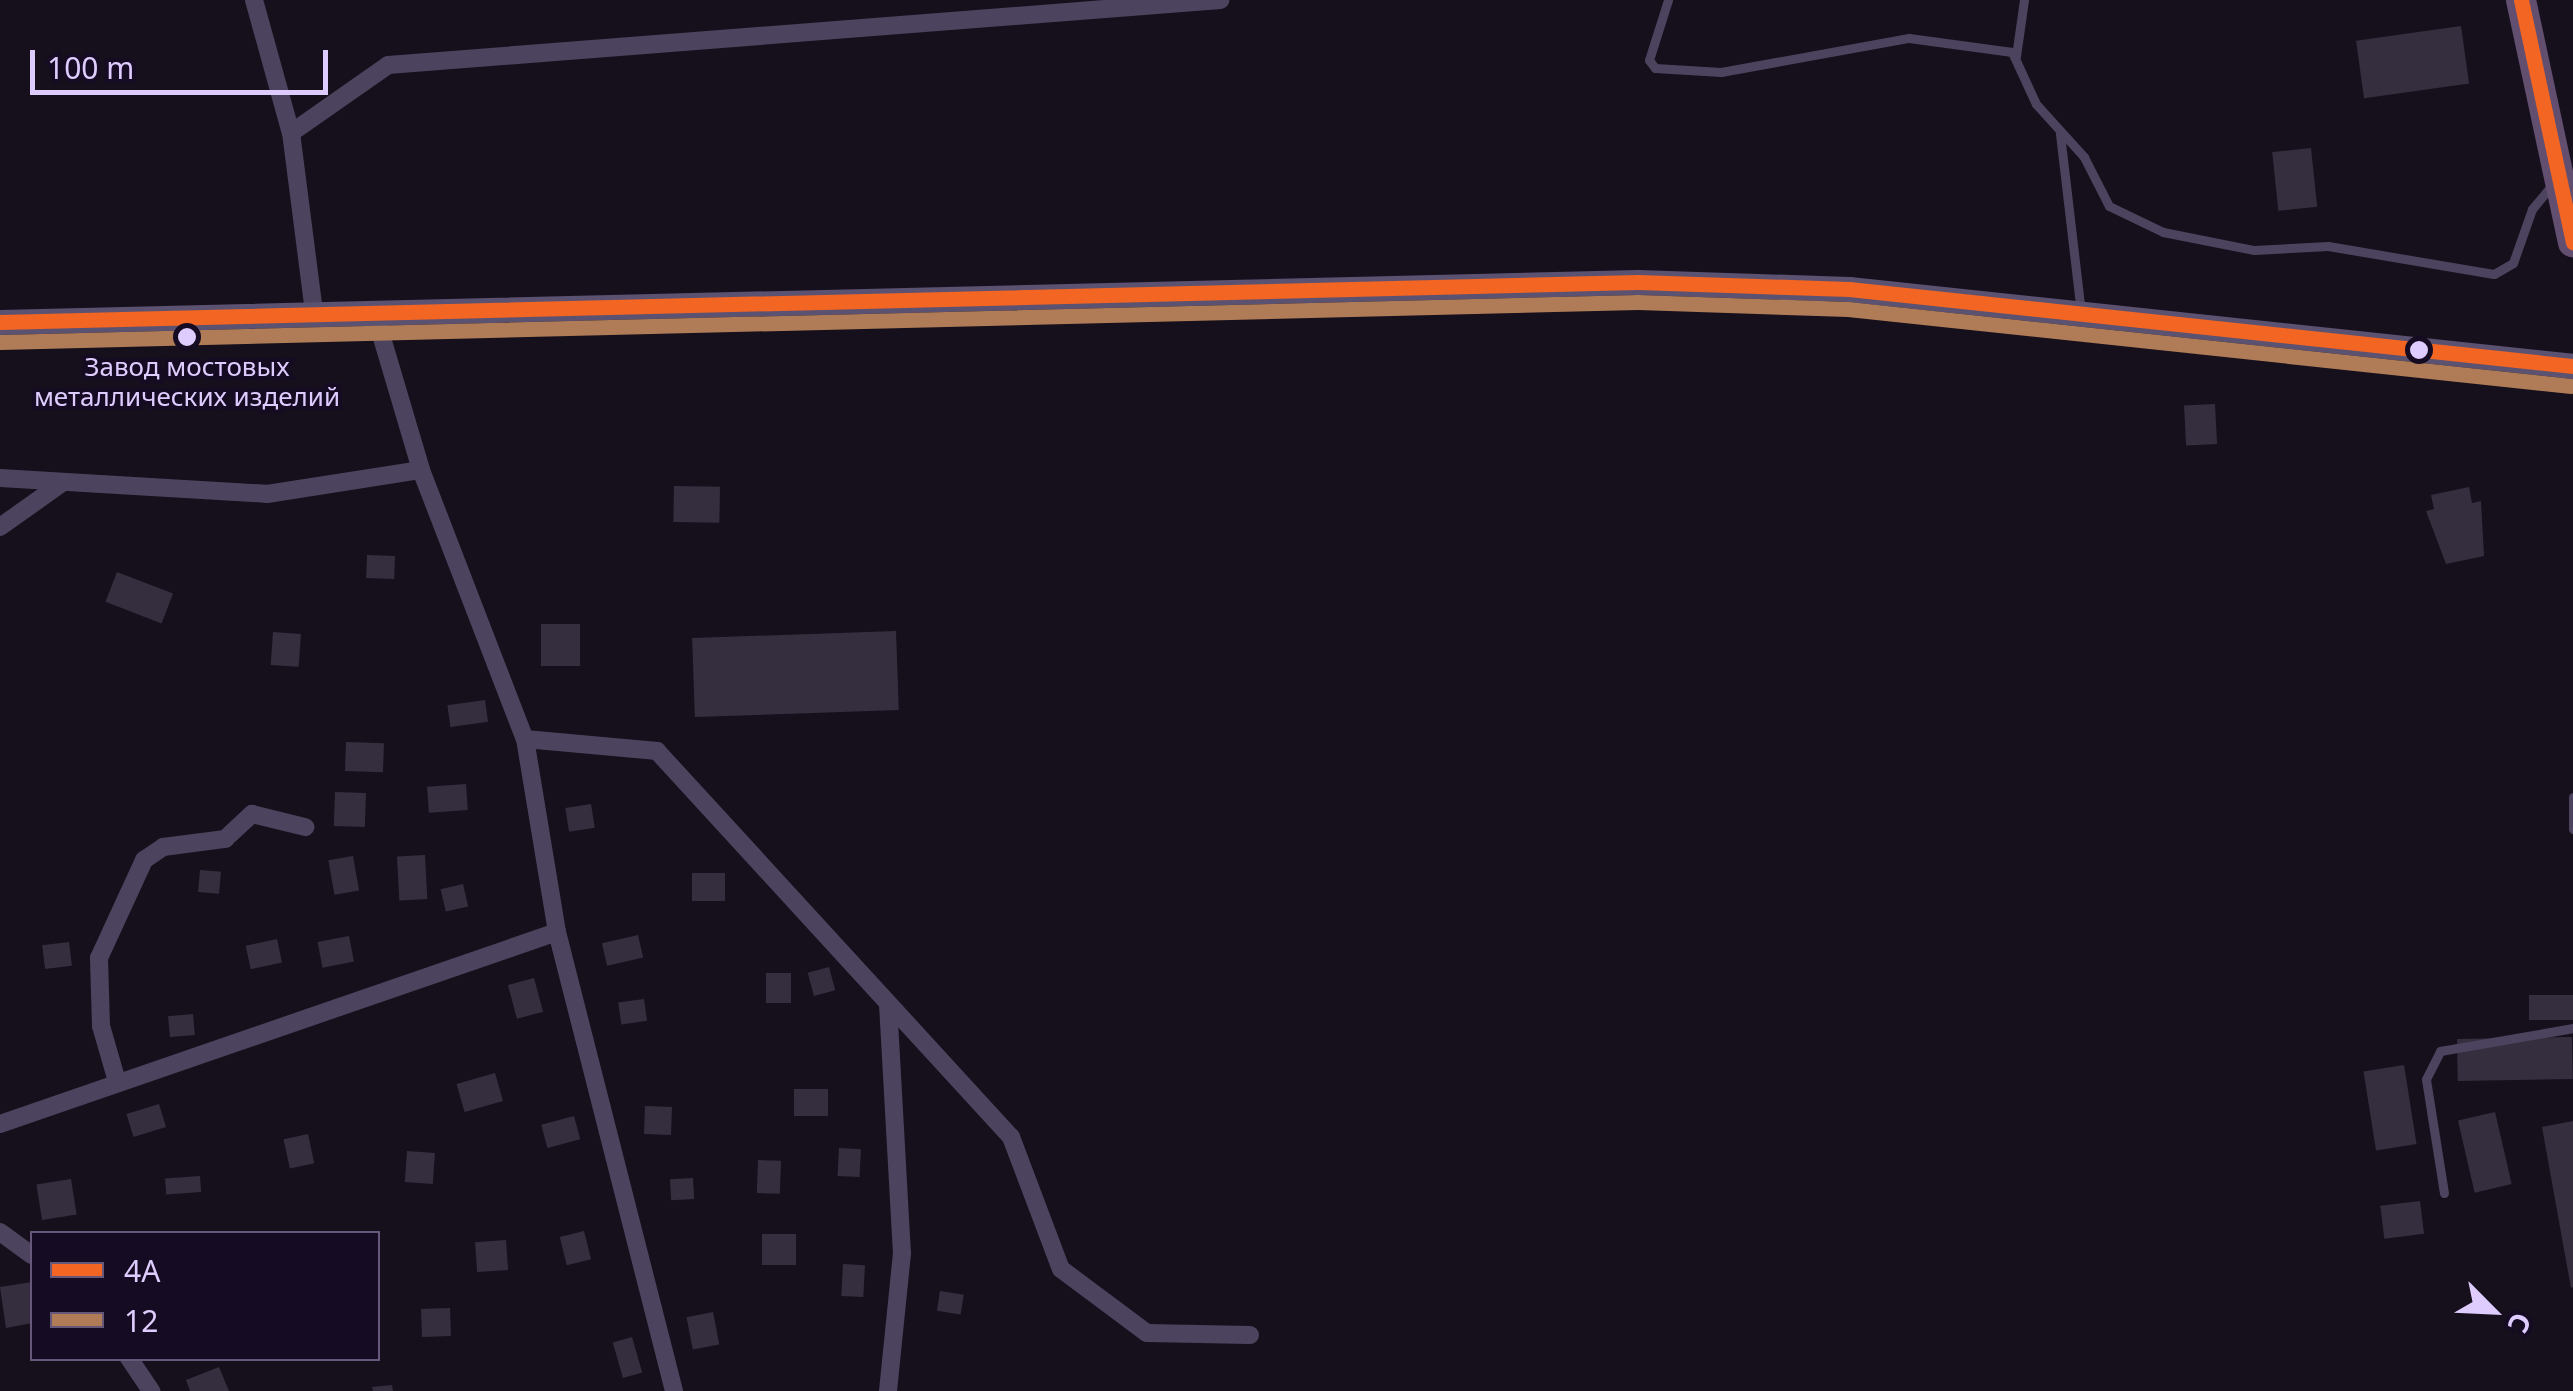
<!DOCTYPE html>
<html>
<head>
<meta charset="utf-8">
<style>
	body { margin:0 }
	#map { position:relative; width:2573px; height:1391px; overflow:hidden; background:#16101d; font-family:"Noto Sans",sans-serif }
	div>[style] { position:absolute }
	.building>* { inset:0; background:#352e3f; transform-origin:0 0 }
	.service>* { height:9px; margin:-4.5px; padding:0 4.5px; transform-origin:4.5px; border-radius:4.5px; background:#4c445e }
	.minor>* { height:18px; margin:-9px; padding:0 9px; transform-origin:9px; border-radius:9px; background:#4c445e }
	.secondary>* { height:25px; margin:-12.5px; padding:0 12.5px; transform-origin:12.5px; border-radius:12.5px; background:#5b5171 }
	.primary>* { height:30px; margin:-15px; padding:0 15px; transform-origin:15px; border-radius:15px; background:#624e6f }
	.bus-1>* { height:15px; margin:-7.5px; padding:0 7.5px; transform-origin:7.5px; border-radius:7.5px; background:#f26522 }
	.bus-2>* { height:15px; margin:-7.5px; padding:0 7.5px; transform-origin:7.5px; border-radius:7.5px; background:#b07c57 }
	.dots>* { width:28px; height:28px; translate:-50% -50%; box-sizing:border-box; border:5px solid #150b22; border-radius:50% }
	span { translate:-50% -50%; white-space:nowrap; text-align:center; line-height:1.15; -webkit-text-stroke:8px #150b22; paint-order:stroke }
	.bus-label { font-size:26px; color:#dfccff }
	.legend { position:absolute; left:30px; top:1231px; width:350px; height:130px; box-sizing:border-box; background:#150b22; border:2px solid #66587a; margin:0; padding:12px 18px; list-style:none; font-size:30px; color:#dfccff }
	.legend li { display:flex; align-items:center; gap:20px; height:50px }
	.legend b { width:50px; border:2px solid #66587a }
	.north { position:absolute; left:2443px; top:1261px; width:100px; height:100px; -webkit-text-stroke:8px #150b22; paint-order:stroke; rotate:114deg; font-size:28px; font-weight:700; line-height:40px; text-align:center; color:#dfccff }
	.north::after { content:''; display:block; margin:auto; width:35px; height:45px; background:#dfccff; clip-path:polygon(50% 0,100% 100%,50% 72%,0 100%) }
	.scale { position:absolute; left:30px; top:50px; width:298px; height:45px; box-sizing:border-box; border:5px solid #dfccff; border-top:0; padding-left:12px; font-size:30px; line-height:35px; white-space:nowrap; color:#dfccff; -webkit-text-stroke:8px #150b22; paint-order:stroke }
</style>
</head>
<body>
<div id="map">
	<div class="building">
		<i style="left:2461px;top:26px;width:58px;height:106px;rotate:82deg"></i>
		<i style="left:2311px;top:148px;width:59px;height:39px;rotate:84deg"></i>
		<i style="left:2215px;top:404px;width:40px;height:31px;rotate:87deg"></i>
		<i style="left:674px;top:486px;width:46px;height:36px;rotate:1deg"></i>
		<i style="clip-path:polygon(2469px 487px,2472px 503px,2481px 501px,2484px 556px,2446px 564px,2426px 511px,2434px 509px,2431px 495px)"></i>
		<i style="left:367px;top:555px;width:28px;height:23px;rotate:2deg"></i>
		<i style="left:117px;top:572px;width:60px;height:32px;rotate:21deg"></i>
		<i style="left:541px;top:624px;width:39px;height:42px"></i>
		<i style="left:896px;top:631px;width:79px;height:204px;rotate:88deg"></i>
		<i style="left:273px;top:632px;width:28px;height:33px;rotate:4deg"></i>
		<i style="left:485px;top:700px;width:22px;height:38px;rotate:82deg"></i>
		<i style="left:346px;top:742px;width:38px;height:29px;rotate:2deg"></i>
		<i style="left:466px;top:784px;width:26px;height:39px;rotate:86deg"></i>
		<i style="left:335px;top:792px;width:31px;height:34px;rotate:2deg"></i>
		<i style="left:591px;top:804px;width:24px;height:26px;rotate:81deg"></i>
		<i style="left:425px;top:855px;width:44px;height:28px;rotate:87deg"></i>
		<i style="left:353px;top:856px;width:35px;height:25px;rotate:80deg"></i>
		<i style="left:200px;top:870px;width:21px;height:22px;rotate:5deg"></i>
		<i style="left:692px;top:873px;width:33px;height:28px"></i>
		<i style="left:463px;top:884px;width:23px;height:23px;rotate:77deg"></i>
		<i style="left:638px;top:935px;width:23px;height:37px;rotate:77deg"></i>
		<i style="left:349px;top:936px;width:26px;height:32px;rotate:79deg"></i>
		<i style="left:277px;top:939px;width:24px;height:32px;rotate:78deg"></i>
		<i style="left:69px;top:942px;width:24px;height:27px;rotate:83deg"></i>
		<i style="left:829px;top:967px;width:24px;height:22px;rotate:75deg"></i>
		<i style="left:766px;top:973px;width:25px;height:30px"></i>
		<i style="left:534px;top:978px;width:35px;height:27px;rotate:75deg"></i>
		<i style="left:2573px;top:995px;width:25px;height:44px;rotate:90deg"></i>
		<i style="left:644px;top:999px;width:22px;height:26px;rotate:82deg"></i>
		<i style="left:193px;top:1014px;width:21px;height:25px;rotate:85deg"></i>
		<i style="left:2572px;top:1037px;width:42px;height:115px;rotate:89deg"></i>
		<i style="left:2404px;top:1065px;width:80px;height:41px;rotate:81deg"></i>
		<i style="left:495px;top:1073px;width:29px;height:40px;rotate:74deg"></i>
		<i style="left:828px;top:1089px;width:27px;height:34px;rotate:90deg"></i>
		<i style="left:159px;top:1104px;width:24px;height:34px;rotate:73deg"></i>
		<i style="left:645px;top:1106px;width:27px;height:28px;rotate:2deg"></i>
		<i style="left:2495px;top:1112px;width:74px;height:38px;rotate:77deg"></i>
		<i style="left:574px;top:1116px;width:24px;height:34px;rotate:75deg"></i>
		<i style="clip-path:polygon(2573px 1121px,2573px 1287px,2571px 1288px,2542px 1127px)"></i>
		<i style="left:308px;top:1134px;width:30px;height:25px;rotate:78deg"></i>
		<i style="left:839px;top:1148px;width:22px;height:28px;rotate:3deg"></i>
		<i style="left:407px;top:1151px;width:28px;height:31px;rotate:4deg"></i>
		<i style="left:758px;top:1160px;width:23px;height:33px;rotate:2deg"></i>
		<i style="left:200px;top:1176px;width:16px;height:35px;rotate:86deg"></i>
		<i style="left:693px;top:1178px;width:21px;height:23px;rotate:87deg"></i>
		<i style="left:71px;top:1179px;width:36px;height:35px;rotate:81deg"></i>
		<i style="left:2420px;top:1201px;width:33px;height:40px;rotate:83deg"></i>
		<i style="left:584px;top:1231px;width:29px;height:25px;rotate:76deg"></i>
		<i style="left:796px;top:1234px;width:31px;height:34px;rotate:90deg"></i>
		<i style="left:506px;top:1240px;width:30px;height:31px;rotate:86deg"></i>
		<i style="left:843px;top:1264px;width:22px;height:32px;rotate:3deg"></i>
		<i style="clip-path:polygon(32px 1282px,32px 1323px,6px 1328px,0 1287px)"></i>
		<i style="left:940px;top:1291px;width:24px;height:20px;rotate:9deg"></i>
		<i style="left:450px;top:1308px;width:28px;height:29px;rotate:88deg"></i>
		<i style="left:713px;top:1312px;width:33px;height:27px;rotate:79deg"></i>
		<i style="left:632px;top:1337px;width:37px;height:20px;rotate:74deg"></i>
		<i style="clip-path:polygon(219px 1367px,229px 1391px,190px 1391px,186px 1380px)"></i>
		<i style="clip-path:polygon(392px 1385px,393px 1391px,373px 1391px,372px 1387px)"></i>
	</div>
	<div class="service">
		<i style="left:1668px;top:0;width:63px;rotate:107.6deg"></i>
		<i style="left:1649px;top:60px;width:10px;rotate:53deg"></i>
		<i style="left:1655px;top:68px;width:66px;rotate:3.5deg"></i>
		<i style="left:1721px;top:72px;width:191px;rotate:-10.3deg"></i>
		<i style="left:1909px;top:38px;width:104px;rotate:7.7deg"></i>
		<i style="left:2012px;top:52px;width:57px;rotate:65.2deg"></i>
		<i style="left:2036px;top:104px;width:72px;rotate:47.8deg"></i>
		<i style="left:2084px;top:157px;width:55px;rotate:63deg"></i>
		<i style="left:2109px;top:206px;width:60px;rotate:25.7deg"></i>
		<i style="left:2163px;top:232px;width:93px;rotate:11.2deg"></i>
		<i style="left:2254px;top:250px;width:74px;rotate:-3.1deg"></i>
		<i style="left:2328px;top:246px;width:168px;rotate:9.6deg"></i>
		<i style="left:2494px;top:274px;width:22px;rotate:-30deg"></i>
		<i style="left:2513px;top:263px;width:57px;rotate:-70.6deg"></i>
		<i style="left:2532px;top:209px;width:33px;rotate:-50deg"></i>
		<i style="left:2016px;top:56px;width:57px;rotate:-81.9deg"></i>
		<i style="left:2060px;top:134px;width:179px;rotate:83.3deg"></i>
		<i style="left:2573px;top:797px;width:32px;rotate:90deg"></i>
		<i style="left:2444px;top:1193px;width:115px;rotate:-99deg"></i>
		<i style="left:2426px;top:1079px;width:31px;rotate:-63deg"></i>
		<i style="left:2440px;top:1051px;width:135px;rotate:-9.8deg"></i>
	</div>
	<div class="minor">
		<i style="left:254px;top:0;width:138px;rotate:74.5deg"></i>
		<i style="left:374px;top:311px;width:166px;rotate:73.5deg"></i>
		<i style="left:421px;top:470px;width:288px;rotate:68.9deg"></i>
		<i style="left:525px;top:739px;width:133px;rotate:5.2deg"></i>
		<i style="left:657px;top:751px;width:524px;rotate:47.48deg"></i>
		<i style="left:1011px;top:1137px;width:141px;rotate:69.3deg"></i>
		<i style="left:1061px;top:1269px;width:107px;rotate:36.7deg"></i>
		<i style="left:1147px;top:1333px;width:103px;rotate:1.1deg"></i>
		<i style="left:314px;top:312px;width:180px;rotate:-97.3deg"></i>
		<i style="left:291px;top:133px;width:118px;rotate:-35deg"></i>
		<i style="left:388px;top:65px;width:835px;rotate:-4.47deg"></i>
		<i style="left:0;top:478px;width:267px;rotate:3.4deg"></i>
		<i style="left:267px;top:494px;width:156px;rotate:-8.9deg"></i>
		<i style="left:0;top:527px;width:76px;rotate:-35.4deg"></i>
		<i style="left:557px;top:932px;width:474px;rotate:75.7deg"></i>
		<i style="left:116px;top:1078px;width:54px;rotate:-106.1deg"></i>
		<i style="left:101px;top:1026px;width:68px;rotate:-91.7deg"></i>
		<i style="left:99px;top:958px;width:108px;rotate:-65.3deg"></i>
		<i style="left:144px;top:860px;width:23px;rotate:-34deg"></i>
		<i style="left:163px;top:847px;width:63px;rotate:-7.4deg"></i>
		<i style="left:225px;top:839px;width:37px;rotate:-43deg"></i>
		<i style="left:252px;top:814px;width:55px;rotate:13.8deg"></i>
		<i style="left:0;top:1124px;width:589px;rotate:-19.02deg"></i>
		<i style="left:557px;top:932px;width:196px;rotate:-99.4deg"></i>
		<i style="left:0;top:1232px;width:39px;rotate:36deg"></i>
		<i style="left:129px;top:1358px;width:40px;rotate:56deg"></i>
		<i style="left:888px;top:1391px;width:138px;rotate:-84.2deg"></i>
		<i style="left:902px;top:1254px;width:249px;rotate:-93.2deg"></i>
	</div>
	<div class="secondary">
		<i style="left:0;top:322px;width:1638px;rotate:-1.4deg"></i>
		<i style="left:1638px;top:282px;width:211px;rotate:1.9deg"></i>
		<i style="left:1849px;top:289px;width:728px;rotate:6.07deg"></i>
	</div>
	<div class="primary">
		<i style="left:2521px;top:0;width:248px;rotate:77.9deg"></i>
	</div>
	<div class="bus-1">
		<i style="left:2521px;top:0;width:248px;rotate:77.9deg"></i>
		<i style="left:0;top:322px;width:1638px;rotate:-1.4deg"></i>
		<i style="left:1638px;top:282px;width:211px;rotate:1.9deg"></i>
		<i style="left:1849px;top:289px;width:728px;rotate:6.07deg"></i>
	</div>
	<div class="bus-2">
		<i style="left:0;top:342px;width:1638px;rotate:-1.4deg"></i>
		<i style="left:1638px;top:302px;width:210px;rotate:1.9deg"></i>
		<i style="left:1848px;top:309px;width:727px;rotate:6.08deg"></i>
	</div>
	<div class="dots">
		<i style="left:187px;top:337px;background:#dfccff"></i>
		<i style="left:2419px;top:350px;background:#dfccff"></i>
	</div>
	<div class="bus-label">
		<span style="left:187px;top:382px">Завод мостовых<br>металлических изделий</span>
	</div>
	<ul class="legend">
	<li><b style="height:12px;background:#f26522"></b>4А</li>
	<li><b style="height:12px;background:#b07c57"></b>12</li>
	</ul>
	<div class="north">С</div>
	<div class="scale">100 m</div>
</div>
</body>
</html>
